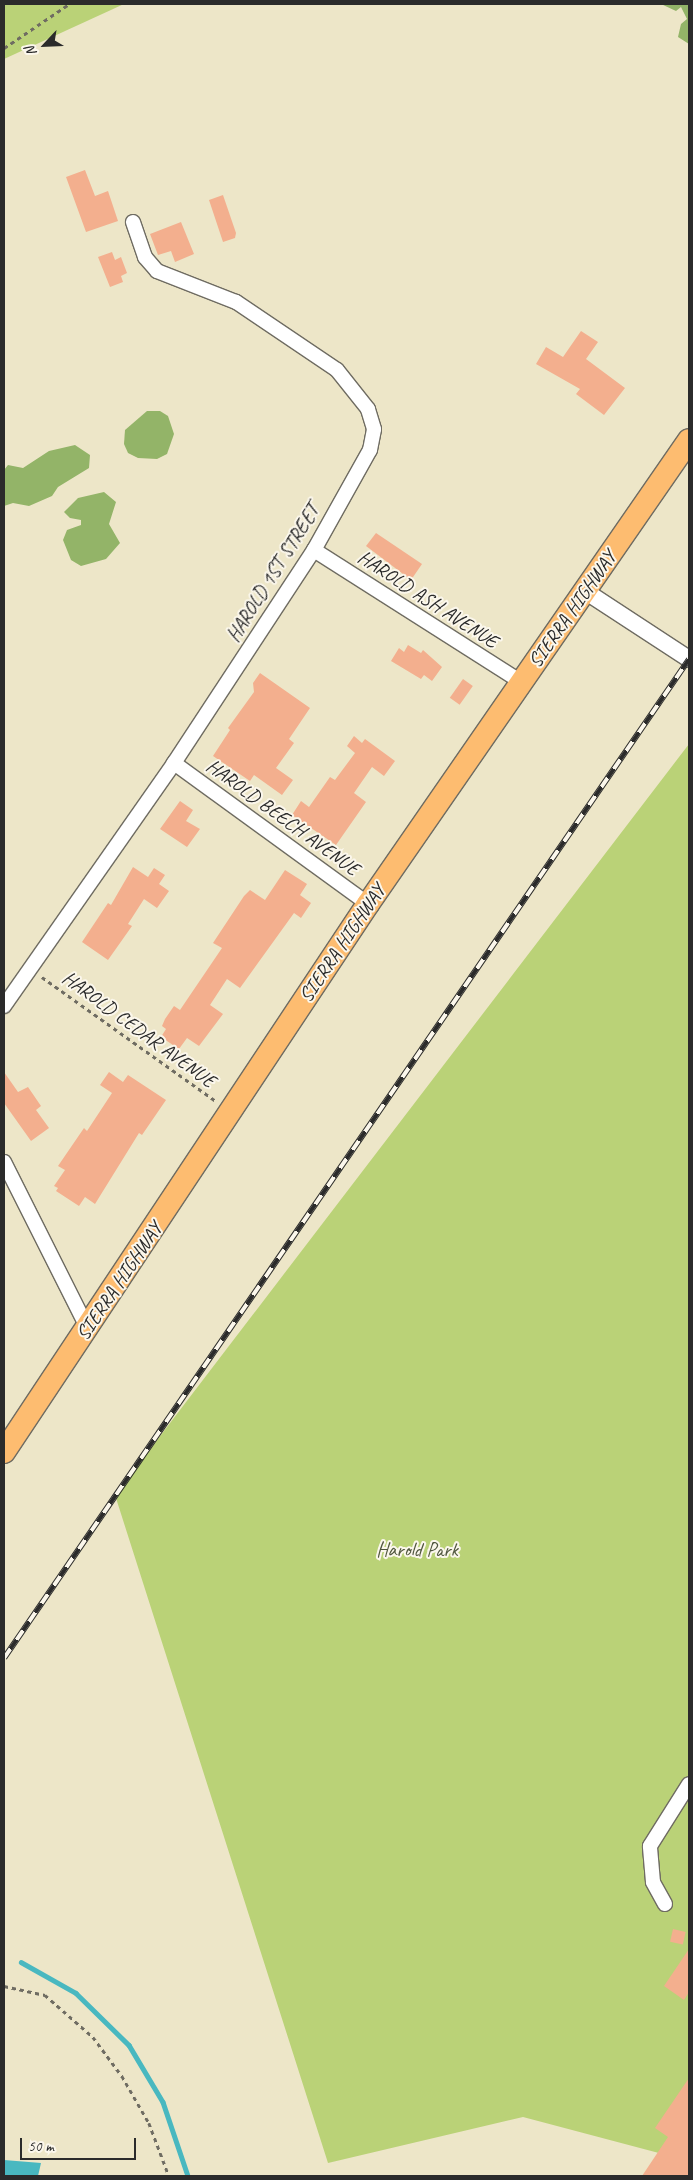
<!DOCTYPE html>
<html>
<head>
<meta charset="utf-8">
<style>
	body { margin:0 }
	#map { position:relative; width:693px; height:2180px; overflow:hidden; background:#ede6c8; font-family:Caveat,sans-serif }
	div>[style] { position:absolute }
	.green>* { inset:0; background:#bad277 }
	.forest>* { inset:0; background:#93b468 }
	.water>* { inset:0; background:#49b8c0 }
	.stream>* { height:4.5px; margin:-2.25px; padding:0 2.25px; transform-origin:2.25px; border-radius:2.25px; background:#49b8c0 }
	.building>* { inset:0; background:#f3af8e; transform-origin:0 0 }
	.path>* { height:2.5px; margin-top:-1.25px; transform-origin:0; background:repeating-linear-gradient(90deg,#6f6c62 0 4px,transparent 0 8px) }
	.roads { filter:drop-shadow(1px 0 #6f6c62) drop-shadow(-1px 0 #6f6c62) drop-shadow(0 1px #6f6c62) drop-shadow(0 -1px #6f6c62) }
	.minor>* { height:14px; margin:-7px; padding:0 7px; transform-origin:7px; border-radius:7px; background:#fff }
	.tertiary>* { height:16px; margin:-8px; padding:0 8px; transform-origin:8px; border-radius:8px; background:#fff }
	.trunk>* { height:22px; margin:-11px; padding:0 11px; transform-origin:11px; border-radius:11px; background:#fdbc70 }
	.rail>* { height:5.5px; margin-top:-2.75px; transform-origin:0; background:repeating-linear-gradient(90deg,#fbf7ec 0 11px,#2b2b2b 0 22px); box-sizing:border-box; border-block:1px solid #2b2b2b }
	span { translate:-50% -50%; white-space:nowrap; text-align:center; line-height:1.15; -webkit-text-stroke:4px #fbf7ec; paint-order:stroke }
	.street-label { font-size:20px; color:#2b2b2b }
	.park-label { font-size:20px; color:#4f553e }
	.frame { position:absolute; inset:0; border:5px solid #2b2b2b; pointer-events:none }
	.north { position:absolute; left:20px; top:20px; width:50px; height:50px; -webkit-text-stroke:4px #fbf7ec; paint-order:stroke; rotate:245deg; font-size:14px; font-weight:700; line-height:20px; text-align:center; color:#2b2b2b }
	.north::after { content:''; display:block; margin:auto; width:18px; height:22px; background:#2b2b2b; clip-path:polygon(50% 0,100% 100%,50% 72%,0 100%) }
	.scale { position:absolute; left:20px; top:2138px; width:116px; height:22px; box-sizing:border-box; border:2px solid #2b2b2b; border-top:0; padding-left:6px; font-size:15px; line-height:18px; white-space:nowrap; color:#2b2b2b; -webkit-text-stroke:4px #fbf7ec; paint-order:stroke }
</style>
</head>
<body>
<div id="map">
	<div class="green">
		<i style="clip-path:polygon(4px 4px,124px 4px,4px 59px)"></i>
		<i style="clip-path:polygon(689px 744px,689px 2161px,523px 2117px,328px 2163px,115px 1495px)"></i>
	</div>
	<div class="forest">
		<i style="clip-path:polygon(661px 4px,689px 4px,689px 44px,678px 37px,681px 24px,687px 19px,681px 7px,676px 11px)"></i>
		<i style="clip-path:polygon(147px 411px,160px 411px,168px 416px,174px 434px,167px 454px,157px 459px,138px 458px,128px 453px,124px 444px,125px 430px)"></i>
		<i style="clip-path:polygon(75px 445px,90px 455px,89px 468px,58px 487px,52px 496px,29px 506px,13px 503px,4px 506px,4px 470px,8px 465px,23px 468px,49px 451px)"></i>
		<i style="clip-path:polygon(104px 492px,116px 502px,109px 524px,120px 543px,106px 559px,81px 566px,71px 560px,63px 540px,67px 530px,81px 525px,81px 520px,70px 518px,64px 512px,78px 498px)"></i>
	</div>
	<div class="water">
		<i style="clip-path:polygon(4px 2160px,41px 2163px,38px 2176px,4px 2176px)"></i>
	</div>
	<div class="stream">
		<i style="left:21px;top:1962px;width:63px;rotate:29.4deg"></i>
		<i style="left:76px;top:1993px;width:74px;rotate:44.5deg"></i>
		<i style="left:129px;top:2045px;width:66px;rotate:59.2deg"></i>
		<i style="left:163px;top:2102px;width:78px;rotate:71.3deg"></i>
	</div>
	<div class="building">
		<i style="clip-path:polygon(85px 170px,95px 196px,108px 191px,118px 221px,86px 232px,66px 177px)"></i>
		<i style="clip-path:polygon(223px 195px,236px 233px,235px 238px,223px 242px,209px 200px)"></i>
		<i style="clip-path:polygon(181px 222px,194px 254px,175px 262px,171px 251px,158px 255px,150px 234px)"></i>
		<i style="clip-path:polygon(112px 252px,115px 260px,121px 257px,127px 273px,121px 276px,123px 282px,110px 287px,98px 257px)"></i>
		<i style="clip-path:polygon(581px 331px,598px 342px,586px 359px,625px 388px,604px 415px,576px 394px,580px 389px,536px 364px,546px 347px,563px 357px)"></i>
		<i style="clip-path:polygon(376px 533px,422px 564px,411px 580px,366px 546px)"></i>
		<i style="clip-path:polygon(408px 645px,421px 653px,423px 650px,442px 667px,432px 681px,424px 675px,421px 679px,391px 661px,399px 648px,404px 652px)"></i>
		<i style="clip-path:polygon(260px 673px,310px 708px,289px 739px,294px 743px,276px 768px,293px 780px,282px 795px,254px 775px,250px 781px,213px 756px,230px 730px,228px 728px,254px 692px,253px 683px)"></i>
		<i style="left:463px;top:679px;width:12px;height:23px;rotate:35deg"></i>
		<i style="clip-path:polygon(354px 736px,362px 743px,365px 739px,395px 761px,384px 776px,372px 767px,354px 793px,366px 802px,336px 845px,292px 815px,301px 801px,309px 807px,330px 777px,335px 780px,355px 753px,347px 746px)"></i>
		<i style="clip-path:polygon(180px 801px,193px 810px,186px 821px,200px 829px,187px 847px,160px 829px)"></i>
		<i style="clip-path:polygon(133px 867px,148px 877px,154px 868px,165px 875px,159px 884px,169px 891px,157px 908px,144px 899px,128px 924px,132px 926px,108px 960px,82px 942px,108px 903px,111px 905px)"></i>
		<i style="clip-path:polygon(285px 870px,307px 884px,300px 895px,311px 903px,301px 918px,294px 913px,240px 988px,227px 979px,210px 1005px,223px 1014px,199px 1046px,187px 1038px,179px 1049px,161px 1037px,166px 1029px,162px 1026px,165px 1019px,174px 1006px,180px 1010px,222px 948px,213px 943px,244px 896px,250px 890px,265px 900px)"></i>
		<i style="clip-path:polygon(4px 1072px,18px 1092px,28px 1087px,41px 1106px,36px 1110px,49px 1128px,31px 1141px,4px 1103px)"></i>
		<i style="clip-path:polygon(109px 1072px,123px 1082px,128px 1075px,166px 1100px,142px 1135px,139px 1133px,95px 1204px,85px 1197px,79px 1206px,56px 1191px,58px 1188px,54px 1186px,65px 1170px,58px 1166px,84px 1128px,87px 1131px,112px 1093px,100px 1085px)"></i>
		<i style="left:673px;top:1929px;width:13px;height:13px;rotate:13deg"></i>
		<i style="clip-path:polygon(689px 1949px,689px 1992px,684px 2000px,664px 1986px)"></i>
		<i style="clip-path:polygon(689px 2078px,689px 2176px,642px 2176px,668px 2137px,655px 2128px)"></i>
	</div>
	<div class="path">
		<i style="left:4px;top:48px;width:78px;rotate:-34.1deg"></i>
		<i style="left:42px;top:977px;width:214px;rotate:35.5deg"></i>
		<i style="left:4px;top:1986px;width:42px;rotate:12.4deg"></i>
		<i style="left:45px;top:1995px;width:64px;rotate:41.2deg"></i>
		<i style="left:93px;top:2037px;width:49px;rotate:53.4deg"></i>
		<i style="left:122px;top:2076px;width:54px;rotate:60.1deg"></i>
		<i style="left:149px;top:2123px;width:57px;rotate:69.3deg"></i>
	</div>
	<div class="roads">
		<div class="minor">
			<i style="left:314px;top:550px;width:246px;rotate:32.5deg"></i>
			<i style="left:174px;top:763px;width:240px;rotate:36deg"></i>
			<i style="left:4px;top:1006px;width:297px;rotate:-55deg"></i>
			<i style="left:174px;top:763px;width:255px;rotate:-56.7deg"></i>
			<i style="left:314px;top:550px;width:115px;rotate:-60.8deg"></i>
			<i style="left:370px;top:450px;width:21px;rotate:-79deg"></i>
			<i style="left:374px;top:429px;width:21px;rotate:-107deg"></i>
			<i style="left:368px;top:409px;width:50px;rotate:-128.5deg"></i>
			<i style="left:337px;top:370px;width:122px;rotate:-146deg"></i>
			<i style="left:236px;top:302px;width:85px;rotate:-158.6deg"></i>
			<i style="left:157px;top:271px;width:18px;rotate:-131deg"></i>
			<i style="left:145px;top:257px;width:37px;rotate:-109deg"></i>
			<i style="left:4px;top:1162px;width:187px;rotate:63.3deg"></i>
			<i style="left:665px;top:1904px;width:25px;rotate:-119deg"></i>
			<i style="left:653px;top:1882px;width:36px;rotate:-95deg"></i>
			<i style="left:650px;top:1846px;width:73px;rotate:-57.8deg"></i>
		</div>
		<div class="tertiary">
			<i style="left:585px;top:591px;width:124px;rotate:33.2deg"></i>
		</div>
		<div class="trunk">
			<i style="left:4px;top:1452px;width:658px;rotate:-56.41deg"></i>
			<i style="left:368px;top:904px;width:564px;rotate:-55.32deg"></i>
		</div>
	</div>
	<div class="rail">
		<i style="left:4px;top:1658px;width:1211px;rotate:-55.56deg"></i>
	</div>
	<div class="street-label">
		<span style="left:273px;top:573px;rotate:-58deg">HAROLD 1ST STREET</span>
		<span style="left:428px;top:599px;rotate:33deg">HAROLD ASH AVENUE</span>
		<span style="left:572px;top:609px;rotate:-55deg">SIERRA HIGHWAY</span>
		<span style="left:283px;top:817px;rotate:36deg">HAROLD BEECH AVENUE</span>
		<span style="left:342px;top:943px;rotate:-56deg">SIERRA HIGHWAY</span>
		<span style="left:139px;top:1029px;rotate:36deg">HAROLD CEDAR AVENUE</span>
		<span style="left:119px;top:1281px;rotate:-56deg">SIERRA HIGHWAY</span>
	</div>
	<div class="park-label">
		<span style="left:417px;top:1549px">Harold Park</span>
	</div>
	<div class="frame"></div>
	<div class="north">N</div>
	<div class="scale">50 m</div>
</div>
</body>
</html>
